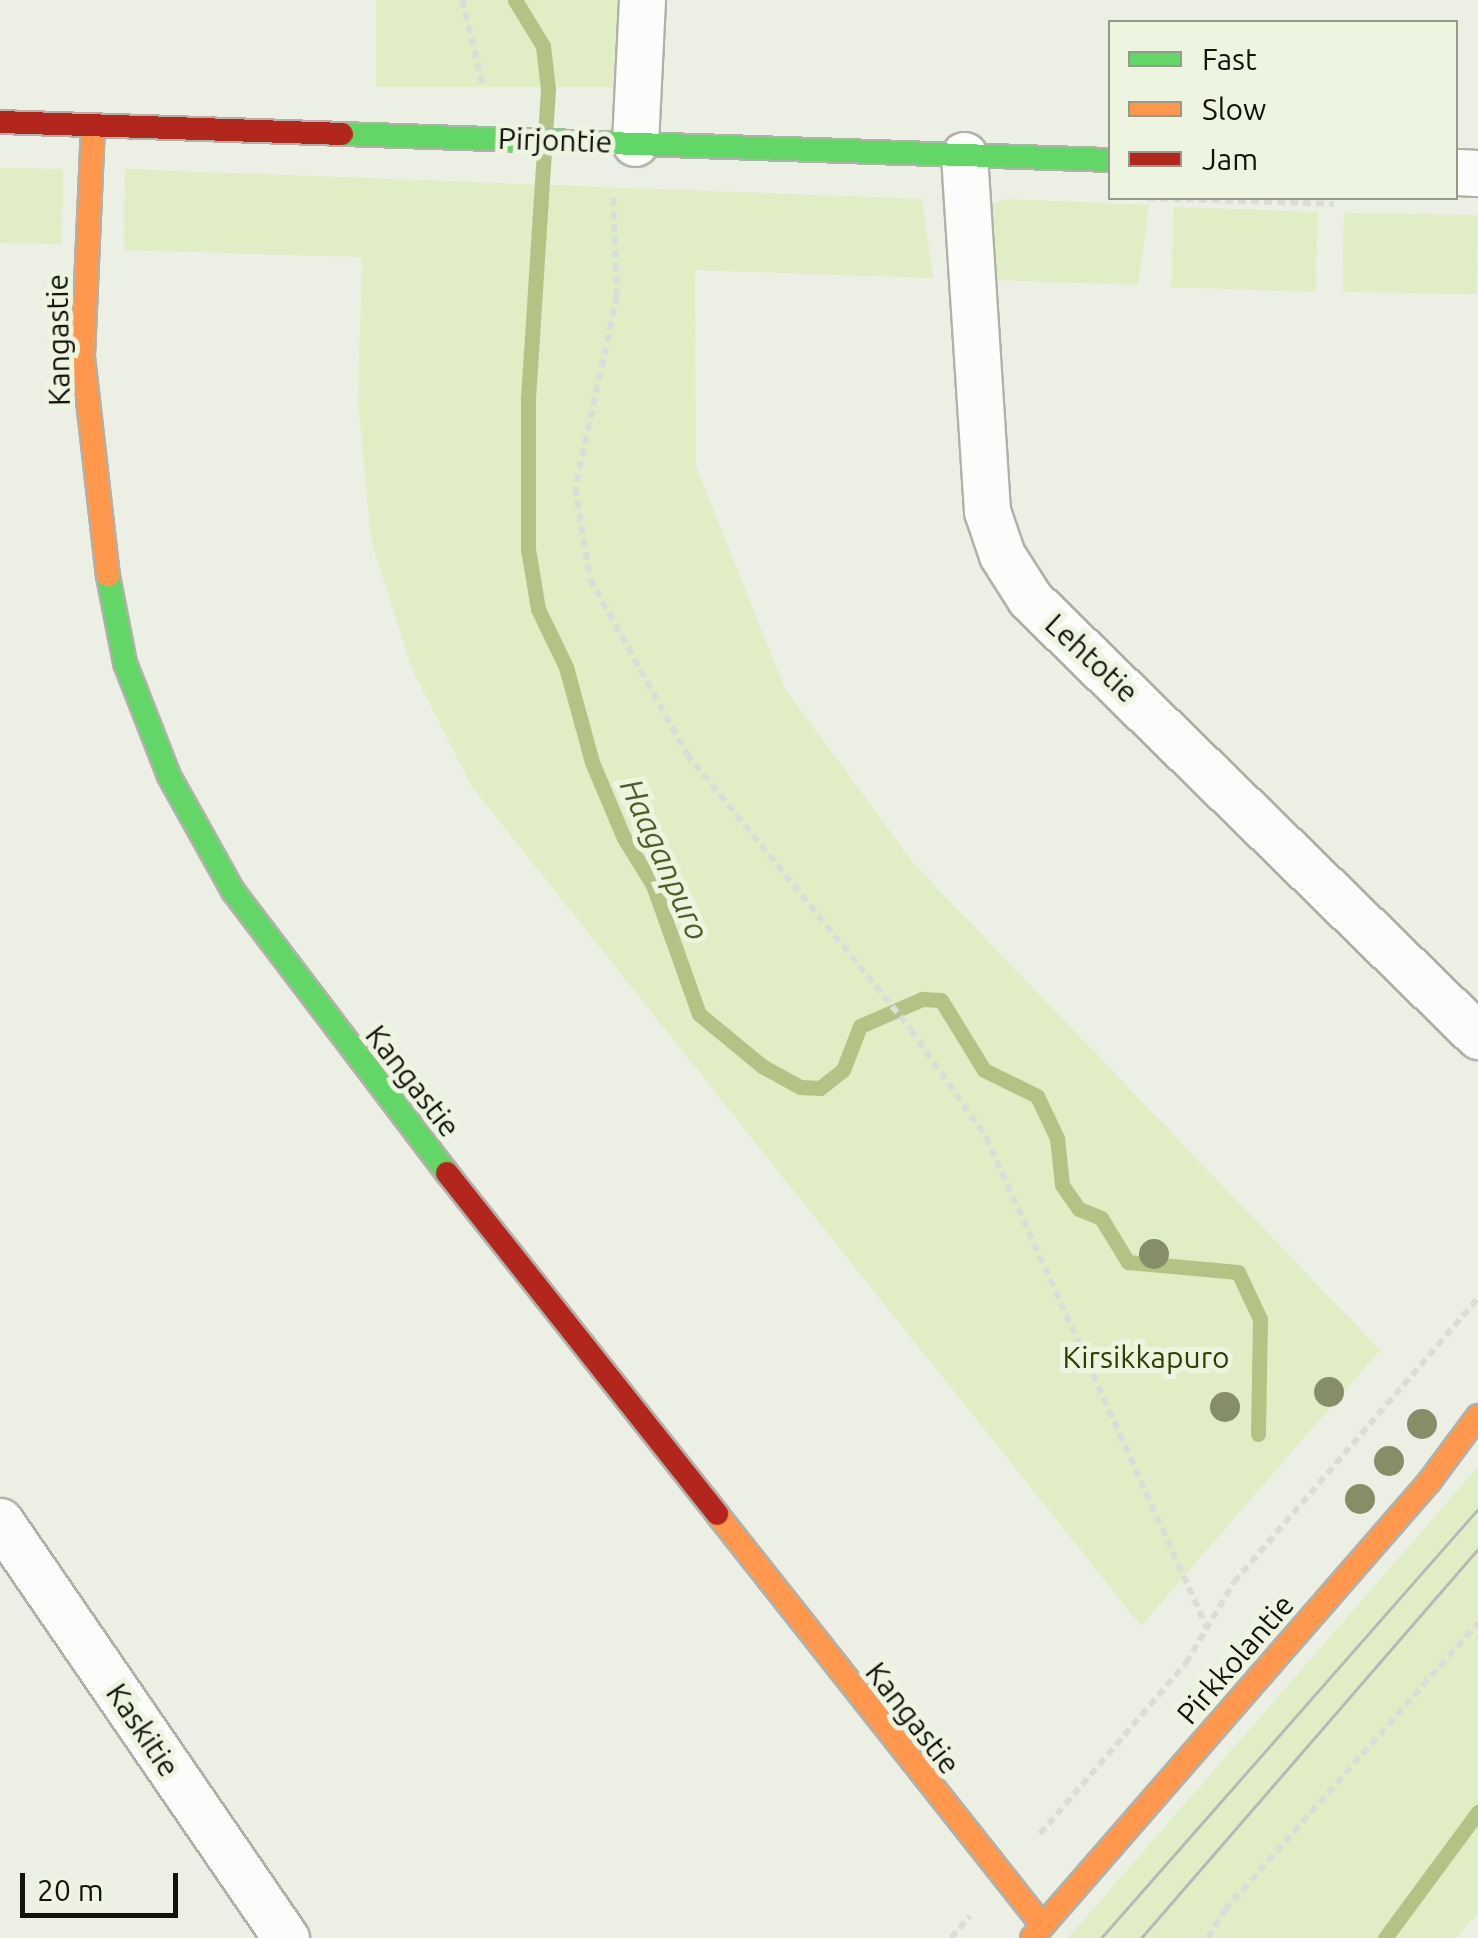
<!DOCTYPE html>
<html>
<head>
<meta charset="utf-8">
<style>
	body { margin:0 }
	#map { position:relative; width:1478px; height:1938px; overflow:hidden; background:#ecefe4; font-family:Ubuntu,sans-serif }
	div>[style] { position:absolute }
	.green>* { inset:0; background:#e0edc5; transform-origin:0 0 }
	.stream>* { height:15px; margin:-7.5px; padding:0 7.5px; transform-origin:7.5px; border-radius:7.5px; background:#b3c386 }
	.path>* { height:6px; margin-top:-3px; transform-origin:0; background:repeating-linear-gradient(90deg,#dcddd9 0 8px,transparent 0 13px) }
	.roads { filter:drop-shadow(2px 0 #b0b2aa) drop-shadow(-2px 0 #b0b2aa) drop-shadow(0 2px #b0b2aa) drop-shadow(0 -2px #b0b2aa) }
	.street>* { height:45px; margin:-22.5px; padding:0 22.5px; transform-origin:22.5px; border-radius:22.5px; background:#fcfdfb }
	.fast>* { height:22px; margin:-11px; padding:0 11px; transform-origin:11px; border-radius:11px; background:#63d668 }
	.slow>* { height:22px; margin:-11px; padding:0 11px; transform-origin:11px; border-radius:11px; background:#ff974d }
	.jam>* { height:22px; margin:-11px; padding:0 11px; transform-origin:11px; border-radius:11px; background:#b3261e }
	.tram>* { height:2.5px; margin:-1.25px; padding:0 1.25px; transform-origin:1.25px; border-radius:1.25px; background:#b8b9b6 }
	.trees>* { width:30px; height:30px; margin:-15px; border-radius:50%; background:#858e67 }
	span { translate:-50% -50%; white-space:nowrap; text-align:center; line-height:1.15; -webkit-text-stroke:10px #edf4df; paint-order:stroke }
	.street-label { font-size:30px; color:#11130c }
	.park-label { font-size:30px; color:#313e00 }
	.water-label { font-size:32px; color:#4f5e24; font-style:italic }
	.legend { position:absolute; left:1108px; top:20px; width:350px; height:180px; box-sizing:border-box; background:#edf4df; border:2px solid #959a8b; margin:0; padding:12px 18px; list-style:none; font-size:30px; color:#11130c }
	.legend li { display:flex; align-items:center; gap:20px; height:50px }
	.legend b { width:50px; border:2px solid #959a8b }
	.scale { position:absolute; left:20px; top:1873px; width:158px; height:45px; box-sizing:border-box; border:5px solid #11130c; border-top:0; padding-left:12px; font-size:30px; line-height:35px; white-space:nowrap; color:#11130c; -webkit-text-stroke:8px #edf4df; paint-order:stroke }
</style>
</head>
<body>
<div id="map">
	<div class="green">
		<i style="left:376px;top:0;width:241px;height:87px"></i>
		<i style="left:0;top:168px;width:63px;height:75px;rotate:1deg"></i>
		<i style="clip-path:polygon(125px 169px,922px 199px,933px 278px,695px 270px,696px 466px,785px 689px,915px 865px,1380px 1350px,1141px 1626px,472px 787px,411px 667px,371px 539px,358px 404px,362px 257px,124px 250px)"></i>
		<i style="clip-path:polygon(1005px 199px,1149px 205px,1138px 285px,996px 280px,992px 203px)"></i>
		<i style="left:1174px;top:207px;width:144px;height:80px;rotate:2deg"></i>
		<i style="left:1344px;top:213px;width:134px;height:79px;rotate:1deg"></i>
		<i style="clip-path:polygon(1478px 1467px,1478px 1913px,1456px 1938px,1068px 1938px)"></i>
	</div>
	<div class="stream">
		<i style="left:515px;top:0;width:54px;rotate:58.7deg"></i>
		<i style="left:543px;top:46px;width:43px;rotate:83.4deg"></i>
		<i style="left:548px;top:89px;width:311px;rotate:93.7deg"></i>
		<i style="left:528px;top:399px;width:150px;rotate:90deg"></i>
		<i style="left:528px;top:549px;width:61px;rotate:80.5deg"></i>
		<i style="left:538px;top:609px;width:64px;rotate:64.2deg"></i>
		<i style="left:566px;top:667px;width:98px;rotate:74.7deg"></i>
		<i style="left:592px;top:762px;width:82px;rotate:67.2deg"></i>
		<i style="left:624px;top:838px;width:55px;rotate:58.3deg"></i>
		<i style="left:653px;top:885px;width:137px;rotate:70.4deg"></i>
		<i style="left:699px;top:1014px;width:82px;rotate:39.5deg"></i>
		<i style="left:762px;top:1066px;width:43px;rotate:28.9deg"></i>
		<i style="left:800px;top:1087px;width:20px;rotate:3deg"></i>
		<i style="left:820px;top:1088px;width:29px;rotate:-38deg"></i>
		<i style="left:843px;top:1070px;width:47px;rotate:-68.9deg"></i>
		<i style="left:860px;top:1026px;width:68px;rotate:-23.5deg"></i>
		<i style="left:922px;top:999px;width:19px;rotate:3deg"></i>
		<i style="left:941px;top:1000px;width:82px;rotate:58.4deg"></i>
		<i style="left:984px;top:1070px;width:59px;rotate:26.1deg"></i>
		<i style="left:1037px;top:1096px;width:47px;rotate:64.5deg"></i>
		<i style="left:1057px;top:1138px;width:47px;rotate:83.9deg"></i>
		<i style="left:1062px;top:1185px;width:29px;rotate:55deg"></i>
		<i style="left:1079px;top:1209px;width:24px;rotate:22deg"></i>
		<i style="left:1101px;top:1218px;width:52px;rotate:58.5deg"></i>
		<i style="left:1128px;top:1262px;width:110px;rotate:5.2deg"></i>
		<i style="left:1238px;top:1272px;width:52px;rotate:64.9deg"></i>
		<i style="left:1260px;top:1319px;width:115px;rotate:91deg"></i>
		<i style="left:1385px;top:1938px;width:157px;rotate:-53.6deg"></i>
	</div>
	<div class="path">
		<i style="left:462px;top:0;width:89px;rotate:76.3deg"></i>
		<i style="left:613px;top:198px;width:98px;rotate:87.7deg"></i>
		<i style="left:617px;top:296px;width:197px;rotate:102.3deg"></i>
		<i style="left:575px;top:488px;width:92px;rotate:80.6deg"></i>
		<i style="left:590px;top:579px;width:200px;rotate:61deg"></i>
		<i style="left:687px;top:754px;width:355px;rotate:50.9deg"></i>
		<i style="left:911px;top:1030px;width:131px;rotate:55deg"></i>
		<i style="left:986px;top:1137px;width:538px;rotate:65.77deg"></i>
		<i style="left:1147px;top:198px;width:187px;rotate:1.8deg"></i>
		<i style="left:1040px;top:1834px;width:225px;rotate:-49.5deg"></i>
		<i style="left:1186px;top:1663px;width:94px;rotate:-59.3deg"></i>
		<i style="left:1234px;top:1582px;width:374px;rotate:-49.3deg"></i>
		<i style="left:951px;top:1938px;width:29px;rotate:-49deg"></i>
		<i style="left:1208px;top:1938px;width:33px;rotate:-59deg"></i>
		<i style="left:1225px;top:1910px;width:383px;rotate:-48.6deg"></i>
	</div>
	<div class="roads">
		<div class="street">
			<i style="left:635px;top:143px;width:143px;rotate:-87.2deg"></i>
			<i style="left:964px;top:155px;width:357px;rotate:86.3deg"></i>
			<i style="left:987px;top:511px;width:46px;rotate:71.2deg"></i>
			<i style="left:1002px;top:555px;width:52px;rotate:57.5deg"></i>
			<i style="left:1030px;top:599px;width:626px;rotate:44.29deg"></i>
			<i style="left:1456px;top:172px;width:22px;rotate:3deg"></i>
			<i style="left:0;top:1521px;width:506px;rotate:55.56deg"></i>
		</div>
		<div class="fast">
			<i style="left:342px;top:134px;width:768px;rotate:1.94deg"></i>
			<i style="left:108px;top:576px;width:89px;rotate:78.9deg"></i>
			<i style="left:125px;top:663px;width:121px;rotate:68.7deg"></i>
			<i style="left:169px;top:776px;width:132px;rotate:60.9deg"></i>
			<i style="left:233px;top:891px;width:354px;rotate:52.8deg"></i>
		</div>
		<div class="slow">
			<i style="left:93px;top:126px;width:231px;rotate:92.5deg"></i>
			<i style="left:83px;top:357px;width:220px;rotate:83.5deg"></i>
			<i style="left:717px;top:1514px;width:525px;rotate:51.65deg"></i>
			<i style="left:1032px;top:1938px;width:605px;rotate:-48.96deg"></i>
			<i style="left:1429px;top:1482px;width:82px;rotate:-53.4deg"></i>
		</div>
		<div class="jam">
			<i style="left:0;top:122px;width:342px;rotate:2deg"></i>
			<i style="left:447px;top:1173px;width:435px;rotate:51.6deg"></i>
		</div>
	</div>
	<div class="tram">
		<i style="left:1101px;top:1938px;width:571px;rotate:-48.69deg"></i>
		<i style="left:1141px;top:1938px;width:515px;rotate:-49.1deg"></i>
	</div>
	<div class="trees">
		<i style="left:1154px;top:1254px"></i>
		<i style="left:1329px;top:1392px"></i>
		<i style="left:1225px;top:1407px"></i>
		<i style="left:1422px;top:1424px"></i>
		<i style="left:1389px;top:1461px"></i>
		<i style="left:1360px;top:1499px"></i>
	</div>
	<div class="street-label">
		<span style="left:555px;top:140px;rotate:2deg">Pirjontie</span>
		<span style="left:58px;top:340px;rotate:-91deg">Kangastie</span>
		<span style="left:1092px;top:658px;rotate:43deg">Lehtotie</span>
		<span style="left:413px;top:1081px;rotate:52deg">Kangastie</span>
		<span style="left:1235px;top:1659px;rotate:-49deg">Pirkkolantie</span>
		<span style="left:913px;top:1718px;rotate:52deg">Kangastie</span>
		<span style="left:143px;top:1730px;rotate:56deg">Kaskitie</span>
	</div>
	<div class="park-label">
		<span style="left:1146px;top:1357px">Kirsikkapuro</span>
	</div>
	<div class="water-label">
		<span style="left:665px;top:859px;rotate:66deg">Haaganpuro</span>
	</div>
	<ul class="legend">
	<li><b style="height:12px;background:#63d668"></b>Fast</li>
	<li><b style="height:12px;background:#ff974d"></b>Slow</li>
	<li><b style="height:12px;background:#b3261e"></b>Jam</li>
	</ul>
	<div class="scale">20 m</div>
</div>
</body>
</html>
